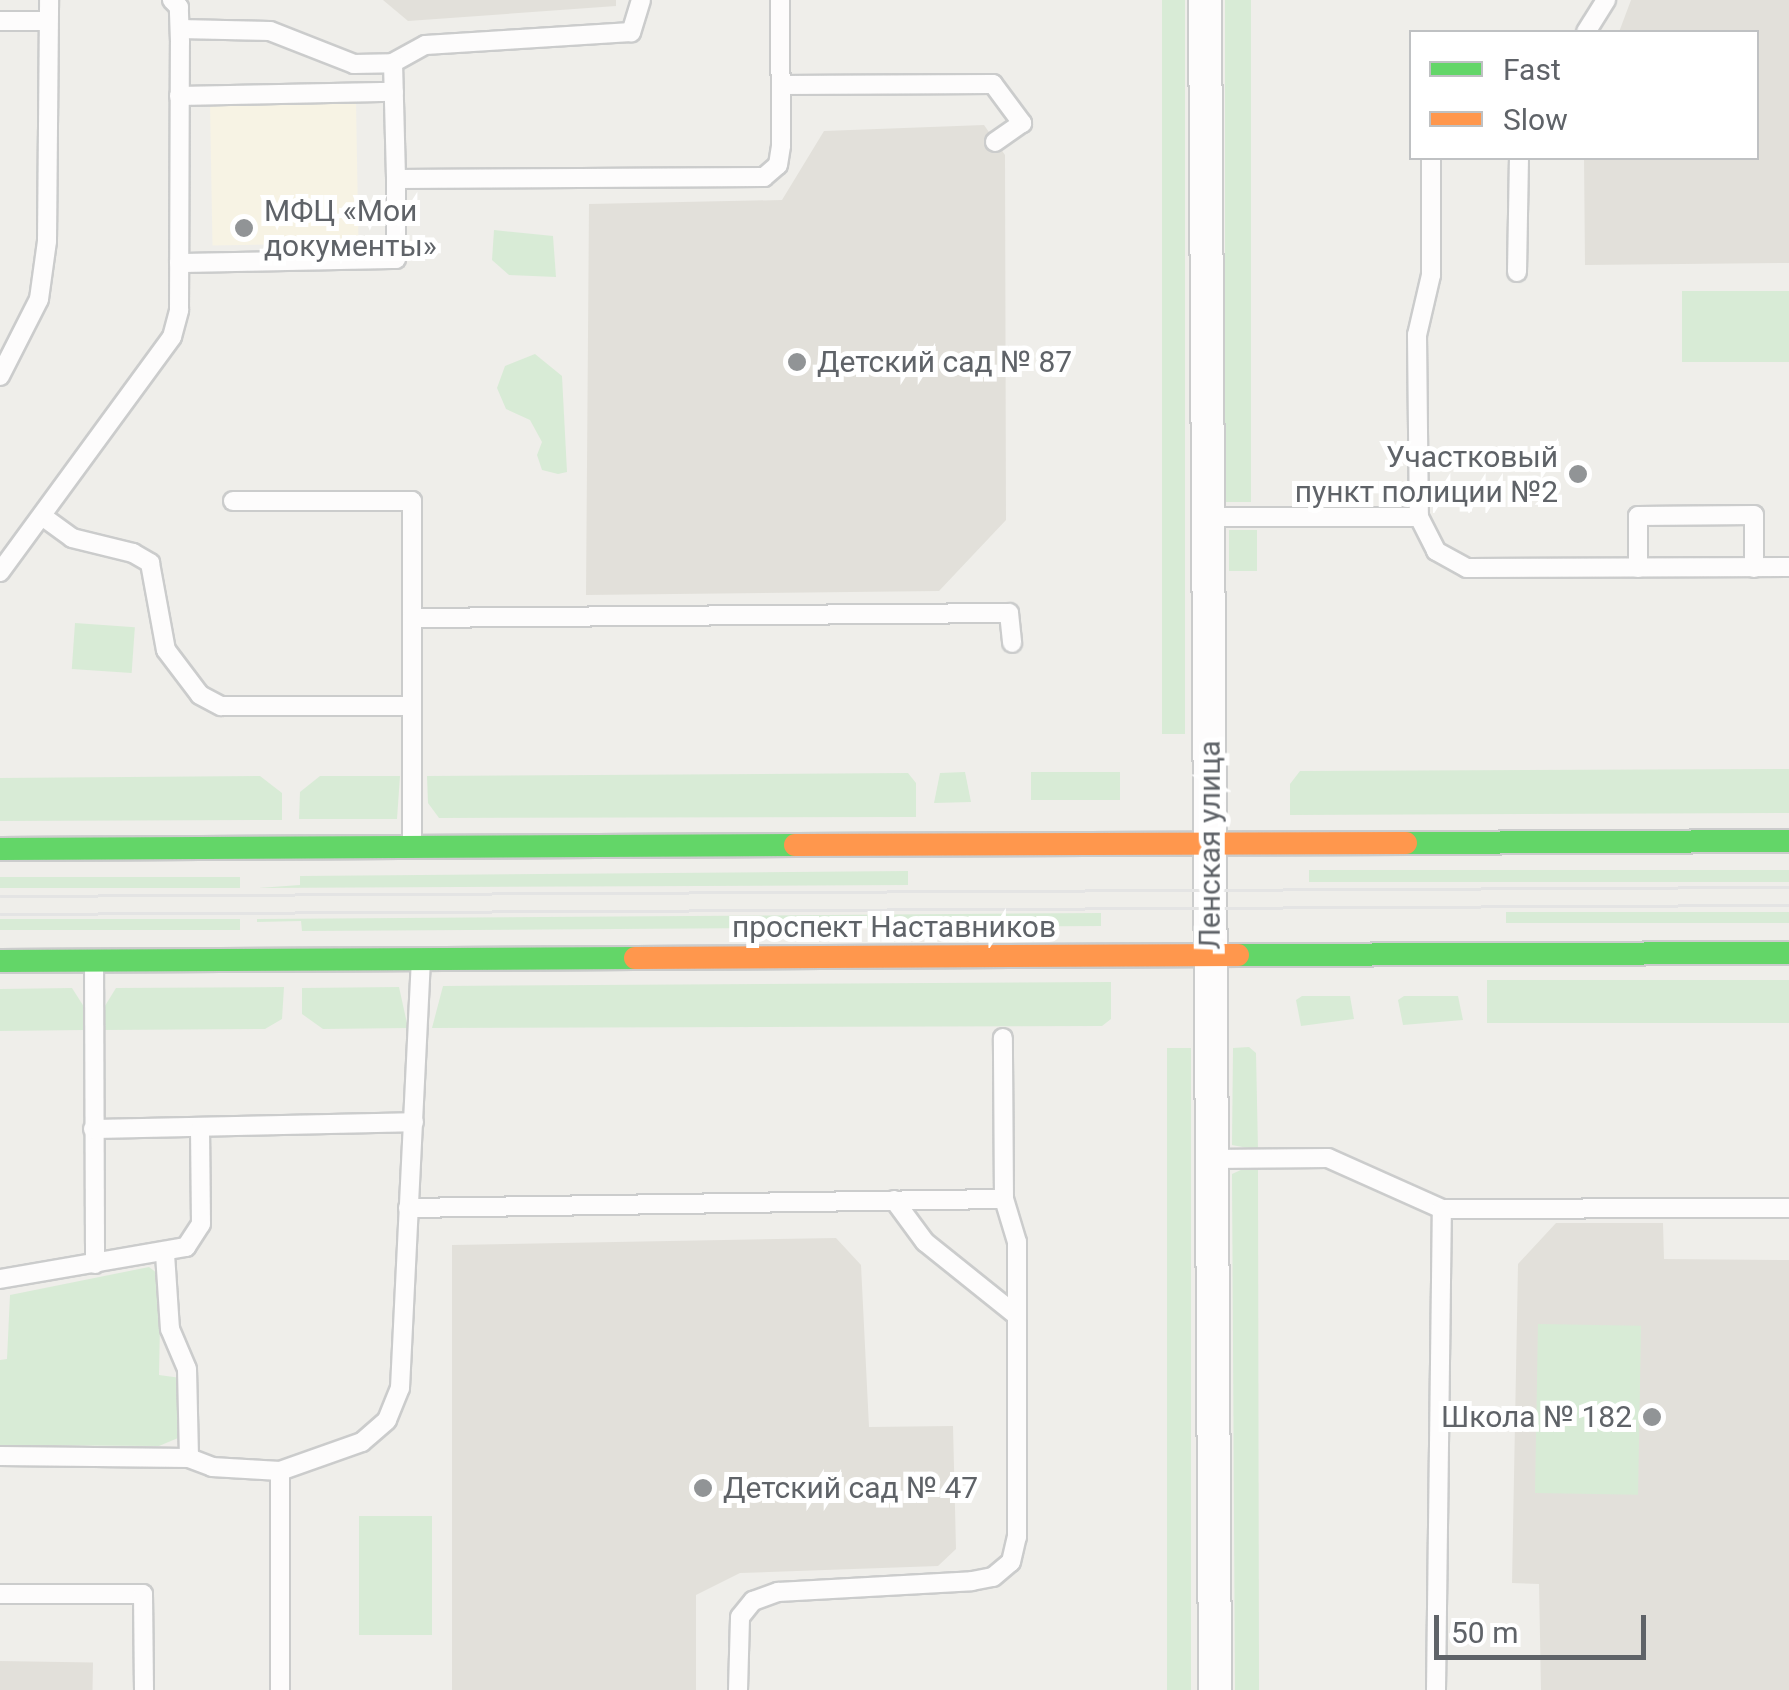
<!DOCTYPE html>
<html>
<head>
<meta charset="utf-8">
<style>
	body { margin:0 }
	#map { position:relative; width:1789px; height:1690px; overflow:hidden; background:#efeeea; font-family:Roboto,sans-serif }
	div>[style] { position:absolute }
	.commercial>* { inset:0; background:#f7f3e4; transform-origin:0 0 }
	.education>* { inset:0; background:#e2e0da; transform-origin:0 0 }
	.green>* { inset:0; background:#d8ebd6; transform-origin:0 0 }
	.roads { filter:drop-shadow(2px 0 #cbcccc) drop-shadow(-2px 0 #cbcccc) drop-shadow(0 2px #cbcccc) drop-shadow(0 -2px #cbcccc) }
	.lane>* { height:18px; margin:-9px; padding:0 9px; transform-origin:9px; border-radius:9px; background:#fdfcfc }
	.street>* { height:32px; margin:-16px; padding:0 16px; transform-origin:16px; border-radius:16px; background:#fdfcfc }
	.fast>* { height:22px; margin:-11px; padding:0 11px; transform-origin:11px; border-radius:11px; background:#63d668 }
	.slow>* { height:22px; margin:-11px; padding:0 11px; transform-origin:11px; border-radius:11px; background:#ff974d }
	.tram>* { height:2.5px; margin:-1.25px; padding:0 1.25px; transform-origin:1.25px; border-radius:1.25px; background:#e4e4e4 }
	.dots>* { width:28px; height:28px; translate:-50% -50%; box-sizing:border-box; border:5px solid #fff; border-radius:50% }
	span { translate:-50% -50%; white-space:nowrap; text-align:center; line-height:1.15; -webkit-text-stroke:10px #fff; paint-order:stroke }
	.poi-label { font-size:30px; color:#5f6368 }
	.left { translate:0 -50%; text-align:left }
	.right { translate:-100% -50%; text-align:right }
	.street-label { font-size:30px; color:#5f6368 }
	.legend { position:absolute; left:1409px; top:30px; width:350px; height:130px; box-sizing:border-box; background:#fff; border:2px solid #bfc1c3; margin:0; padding:12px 18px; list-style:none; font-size:30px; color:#5f6368 }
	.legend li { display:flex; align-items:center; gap:20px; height:50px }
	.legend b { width:50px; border:2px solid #bfc1c3 }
	.scale { position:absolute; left:1434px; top:1615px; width:212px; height:45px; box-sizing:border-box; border:5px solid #5f6368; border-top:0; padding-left:12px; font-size:30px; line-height:35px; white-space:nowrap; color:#5f6368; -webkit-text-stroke:8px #fff; paint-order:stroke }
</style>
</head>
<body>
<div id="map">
	<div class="commercial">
		<i style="left:356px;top:102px;width:141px;height:146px;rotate:89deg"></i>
	</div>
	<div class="education">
		<i style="clip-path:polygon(383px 0,616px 0,616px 6px,408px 21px)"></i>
		<i style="clip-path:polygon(1631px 0,1789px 0,1789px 263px,1585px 265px,1584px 158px,1756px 158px,1756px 32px,1619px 32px)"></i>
		<i style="clip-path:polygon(984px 125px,1005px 155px,1006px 520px,939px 591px,586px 595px,589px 204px,782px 200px,824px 131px)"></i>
		<i style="clip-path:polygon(1556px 1223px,1663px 1223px,1664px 1259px,1789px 1260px,1789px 1690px,1541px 1690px,1539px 1584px,1512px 1583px,1518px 1264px)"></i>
		<i style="clip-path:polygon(836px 1238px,861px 1265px,869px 1427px,953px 1426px,956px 1549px,938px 1566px,740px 1573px,696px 1595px,696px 1690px,452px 1690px,452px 1245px)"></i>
		<i style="left:0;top:1661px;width:93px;height:29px;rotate:1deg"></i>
	</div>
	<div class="green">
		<i style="left:1162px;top:0;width:23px;height:734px"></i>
		<i style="left:1225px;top:0;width:26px;height:502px"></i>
		<i style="clip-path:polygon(494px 230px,553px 236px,556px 277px,509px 275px,492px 260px)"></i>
		<i style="left:1789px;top:291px;width:71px;height:107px;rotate:90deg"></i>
		<i style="clip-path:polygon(535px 354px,562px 376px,567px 472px,558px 474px,542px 470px,537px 455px,542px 442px,530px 420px,506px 409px,497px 388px,505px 366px)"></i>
		<i style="left:1229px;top:530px;width:28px;height:41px"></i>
		<i style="left:75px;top:623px;width:60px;height:46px;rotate:4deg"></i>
		<i style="clip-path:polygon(1789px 769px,1789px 813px,1290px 815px,1290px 784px,1300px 771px)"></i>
		<i style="clip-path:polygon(965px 772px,971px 802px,934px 803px,940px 773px)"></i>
		<i style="left:1120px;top:772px;width:28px;height:89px;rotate:90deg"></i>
		<i style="clip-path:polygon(908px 773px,916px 783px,916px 817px,439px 818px,428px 803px,427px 776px)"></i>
		<i style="clip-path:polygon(260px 776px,282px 793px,282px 820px,0 821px,0 778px)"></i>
		<i style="clip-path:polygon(320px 776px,400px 776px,397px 819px,299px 819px,300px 792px)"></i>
		<i style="left:1789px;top:870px;width:12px;height:480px;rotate:90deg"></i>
		<i style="clip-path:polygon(908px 871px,908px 885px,258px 888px,300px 885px,300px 876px)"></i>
		<i style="left:240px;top:877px;width:11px;height:240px;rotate:90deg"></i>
		<i style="left:1789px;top:912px;width:11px;height:283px;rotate:90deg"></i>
		<i style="clip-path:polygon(1101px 913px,1101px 926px,302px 931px,301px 921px,257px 922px,257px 919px)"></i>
		<i style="left:240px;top:919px;width:11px;height:240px;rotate:90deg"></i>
		<i style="left:1789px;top:980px;width:43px;height:302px;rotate:90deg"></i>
		<i style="clip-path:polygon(1111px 982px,1111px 1019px,1102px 1026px,432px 1028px,443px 986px)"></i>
		<i style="clip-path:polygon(284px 987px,282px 1019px,265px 1029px,102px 1030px,103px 1009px,116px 988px)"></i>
		<i style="clip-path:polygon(399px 987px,408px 1028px,323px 1029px,302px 1014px,302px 988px)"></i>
		<i style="clip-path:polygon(72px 988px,86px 1010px,85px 1030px,0 1031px,0 989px)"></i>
		<i style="clip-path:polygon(1302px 996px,1350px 996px,1354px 1019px,1301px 1026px,1296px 1000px)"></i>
		<i style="clip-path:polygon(1404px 996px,1458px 996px,1463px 1020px,1403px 1025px,1398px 1000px)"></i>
		<i style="clip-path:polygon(1249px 1047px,1256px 1053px,1258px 1150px,1232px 1145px,1233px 1048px)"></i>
		<i style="left:1167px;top:1048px;width:24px;height:642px"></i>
		<i style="clip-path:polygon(1243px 1169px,1258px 1169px,1259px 1690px,1235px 1690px,1232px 1174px)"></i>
		<i style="clip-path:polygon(149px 1267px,161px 1276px,159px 1375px,181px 1378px,184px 1429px,178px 1438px,159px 1446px,0 1445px,0 1360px,7px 1359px,10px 1295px)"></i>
		<i style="left:1538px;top:1324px;width:103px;height:169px;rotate:1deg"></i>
		<i style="left:359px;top:1516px;width:73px;height:119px"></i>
	</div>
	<div class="roads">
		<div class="lane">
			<i style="left:641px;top:0;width:34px;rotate:107deg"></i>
			<i style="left:631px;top:32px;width:206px;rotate:176.4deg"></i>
			<i style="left:425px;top:45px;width:37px;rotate:151deg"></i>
			<i style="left:393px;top:63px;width:116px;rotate:88.5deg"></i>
			<i style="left:396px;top:179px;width:368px;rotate:-0.3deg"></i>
			<i style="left:764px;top:177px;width:18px;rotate:-41deg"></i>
			<i style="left:778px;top:165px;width:20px;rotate:-81deg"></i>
			<i style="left:781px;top:145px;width:145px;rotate:-90.4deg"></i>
			<i style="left:0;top:21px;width:47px"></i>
			<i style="left:180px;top:29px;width:90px;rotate:1.3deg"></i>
			<i style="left:270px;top:31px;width:90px;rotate:21.4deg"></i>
			<i style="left:354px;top:64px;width:39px;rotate:-1deg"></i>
			<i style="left:1586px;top:32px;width:38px;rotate:-58deg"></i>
			<i style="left:781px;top:85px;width:212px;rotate:-0.3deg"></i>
			<i style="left:993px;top:84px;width:49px;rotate:53.4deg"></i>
			<i style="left:1022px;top:123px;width:33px;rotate:145deg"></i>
			<i style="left:179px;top:96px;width:215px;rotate:-1.1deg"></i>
			<i style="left:1431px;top:158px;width:117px;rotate:90deg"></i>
			<i style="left:1431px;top:275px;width:62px;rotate:103.1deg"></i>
			<i style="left:1417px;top:335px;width:182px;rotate:89.4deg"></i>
			<i style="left:1419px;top:517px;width:38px;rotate:63deg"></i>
			<i style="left:1436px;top:551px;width:35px;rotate:29deg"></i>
			<i style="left:1467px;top:568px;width:322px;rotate:-0.2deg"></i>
			<i style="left:179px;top:263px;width:217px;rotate:-1.1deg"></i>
			<i style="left:396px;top:259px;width:80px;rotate:-90deg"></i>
			<i style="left:1517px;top:272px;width:114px;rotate:-89deg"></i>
			<i style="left:0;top:376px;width:86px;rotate:-63.1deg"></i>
			<i style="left:39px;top:299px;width:59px;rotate:-82.1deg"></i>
			<i style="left:47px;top:241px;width:241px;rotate:-89.5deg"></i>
			<i style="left:233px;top:501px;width:179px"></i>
			<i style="left:412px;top:501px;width:117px;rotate:90deg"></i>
			<i style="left:42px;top:516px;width:37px;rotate:36deg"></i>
			<i style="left:72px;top:538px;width:63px;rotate:13.8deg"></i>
			<i style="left:133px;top:553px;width:20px;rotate:30deg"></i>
			<i style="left:150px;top:563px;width:88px;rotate:79.6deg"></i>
			<i style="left:166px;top:650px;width:56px;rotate:52.9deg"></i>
			<i style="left:200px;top:695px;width:24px;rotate:28deg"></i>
			<i style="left:221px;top:706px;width:191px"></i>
			<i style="left:1208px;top:517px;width:211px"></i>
			<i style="left:1638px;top:568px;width:52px;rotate:-90deg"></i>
			<i style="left:1638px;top:516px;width:116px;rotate:-0.5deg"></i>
			<i style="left:1754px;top:515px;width:53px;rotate:90deg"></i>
			<i style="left:0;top:572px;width:291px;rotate:-53.8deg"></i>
			<i style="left:172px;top:337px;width:28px;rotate:-75deg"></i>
			<i style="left:179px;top:310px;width:268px;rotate:-89.8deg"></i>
			<i style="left:180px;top:42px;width:35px;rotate:-92deg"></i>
			<i style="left:179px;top:7px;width:10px;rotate:-135deg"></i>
			<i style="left:412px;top:846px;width:228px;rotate:-90deg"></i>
			<i style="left:412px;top:618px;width:597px;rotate:-0.48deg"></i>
			<i style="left:1009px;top:613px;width:30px;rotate:84deg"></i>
			<i style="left:94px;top:961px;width:303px;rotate:89.8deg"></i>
			<i style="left:93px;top:1129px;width:321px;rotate:-1.2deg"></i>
			<i style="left:1212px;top:1159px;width:116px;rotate:-0.5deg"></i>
			<i style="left:1328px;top:1158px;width:125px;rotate:24.1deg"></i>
			<i style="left:1442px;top:1209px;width:347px;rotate:-0.2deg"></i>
			<i style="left:894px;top:1200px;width:52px;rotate:53.6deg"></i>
			<i style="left:925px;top:1242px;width:117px;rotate:38.7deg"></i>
			<i style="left:408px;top:1208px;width:596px;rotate:-0.87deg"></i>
			<i style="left:165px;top:1254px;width:75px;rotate:86.2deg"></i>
			<i style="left:170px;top:1329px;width:43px;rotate:67deg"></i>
			<i style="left:187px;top:1369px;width:89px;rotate:88.7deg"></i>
			<i style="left:0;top:1279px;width:189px;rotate:-9.8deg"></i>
			<i style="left:186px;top:1247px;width:27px;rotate:-57deg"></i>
			<i style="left:201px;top:1224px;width:94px;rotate:-90.6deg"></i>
			<i style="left:0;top:1456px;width:189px;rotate:0.6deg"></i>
			<i style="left:189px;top:1458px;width:25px;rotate:21deg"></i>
			<i style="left:212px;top:1467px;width:68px;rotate:3.4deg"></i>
			<i style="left:280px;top:1471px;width:87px;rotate:-19.5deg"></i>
			<i style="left:362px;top:1442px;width:33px;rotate:-41deg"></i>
			<i style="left:387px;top:1420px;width:35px;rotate:-68deg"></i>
			<i style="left:400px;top:1388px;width:429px;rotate:-87.2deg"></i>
			<i style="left:0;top:1594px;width:143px"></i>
			<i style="left:143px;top:1594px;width:96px;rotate:89.4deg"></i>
			<i style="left:280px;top:1690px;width:219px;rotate:-90deg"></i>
			<i style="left:738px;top:1690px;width:73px;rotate:-88.4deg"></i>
			<i style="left:740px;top:1617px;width:21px;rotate:-51deg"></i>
			<i style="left:753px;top:1601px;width:27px;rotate:-20deg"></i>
			<i style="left:778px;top:1592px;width:194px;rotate:-3.2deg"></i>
			<i style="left:972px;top:1581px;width:21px;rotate:-11deg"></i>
			<i style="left:993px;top:1577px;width:23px;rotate:-40deg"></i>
			<i style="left:1011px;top:1562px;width:26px;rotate:-77deg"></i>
			<i style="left:1017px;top:1537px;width:295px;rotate:-90deg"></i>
			<i style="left:1017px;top:1242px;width:45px;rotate:-106.8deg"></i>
			<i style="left:1004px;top:1199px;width:161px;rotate:-90.4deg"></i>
			<i style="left:1436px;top:1690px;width:481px;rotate:-89.3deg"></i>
		</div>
		<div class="street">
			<i style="left:1205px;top:0;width:1690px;rotate:89.66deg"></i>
		</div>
		<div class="fast">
			<i style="left:1406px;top:843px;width:383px;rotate:-0.3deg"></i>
			<i style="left:0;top:849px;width:795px;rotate:-0.29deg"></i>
			<i style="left:1238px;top:955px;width:551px;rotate:-0.21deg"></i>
			<i style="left:0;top:961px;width:635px;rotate:-0.27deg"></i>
		</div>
		<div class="slow">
			<i style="left:795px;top:845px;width:611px;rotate:-0.19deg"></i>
			<i style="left:635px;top:958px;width:603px;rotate:-0.29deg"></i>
		</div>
	</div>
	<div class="tram">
		<i style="left:0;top:896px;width:1789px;rotate:-0.29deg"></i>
		<i style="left:0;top:914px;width:1789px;rotate:-0.29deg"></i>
	</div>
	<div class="dots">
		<i style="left:244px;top:228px;background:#919496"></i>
		<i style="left:797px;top:362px;background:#919496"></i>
		<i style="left:1578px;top:474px;background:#919496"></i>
		<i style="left:1652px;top:1417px;background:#919496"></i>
		<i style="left:703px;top:1488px;background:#919496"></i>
	</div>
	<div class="poi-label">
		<span class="left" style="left:264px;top:228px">МФЦ «Мои<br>документы»</span>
		<span class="left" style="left:817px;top:362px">Детский сад № 87</span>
		<span class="right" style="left:1558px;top:474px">Участковый<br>пункт полиции №2</span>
		<span class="right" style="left:1632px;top:1417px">Школа № 182</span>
		<span class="left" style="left:723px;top:1488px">Детский сад № 47</span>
	</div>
	<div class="street-label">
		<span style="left:1210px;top:845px;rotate:-90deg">Ленская улица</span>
		<span style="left:894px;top:927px">проспект Наставников</span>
	</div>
	<ul class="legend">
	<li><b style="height:12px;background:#63d668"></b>Fast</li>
	<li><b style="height:12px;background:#ff974d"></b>Slow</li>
	</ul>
	<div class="scale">50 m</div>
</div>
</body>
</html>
